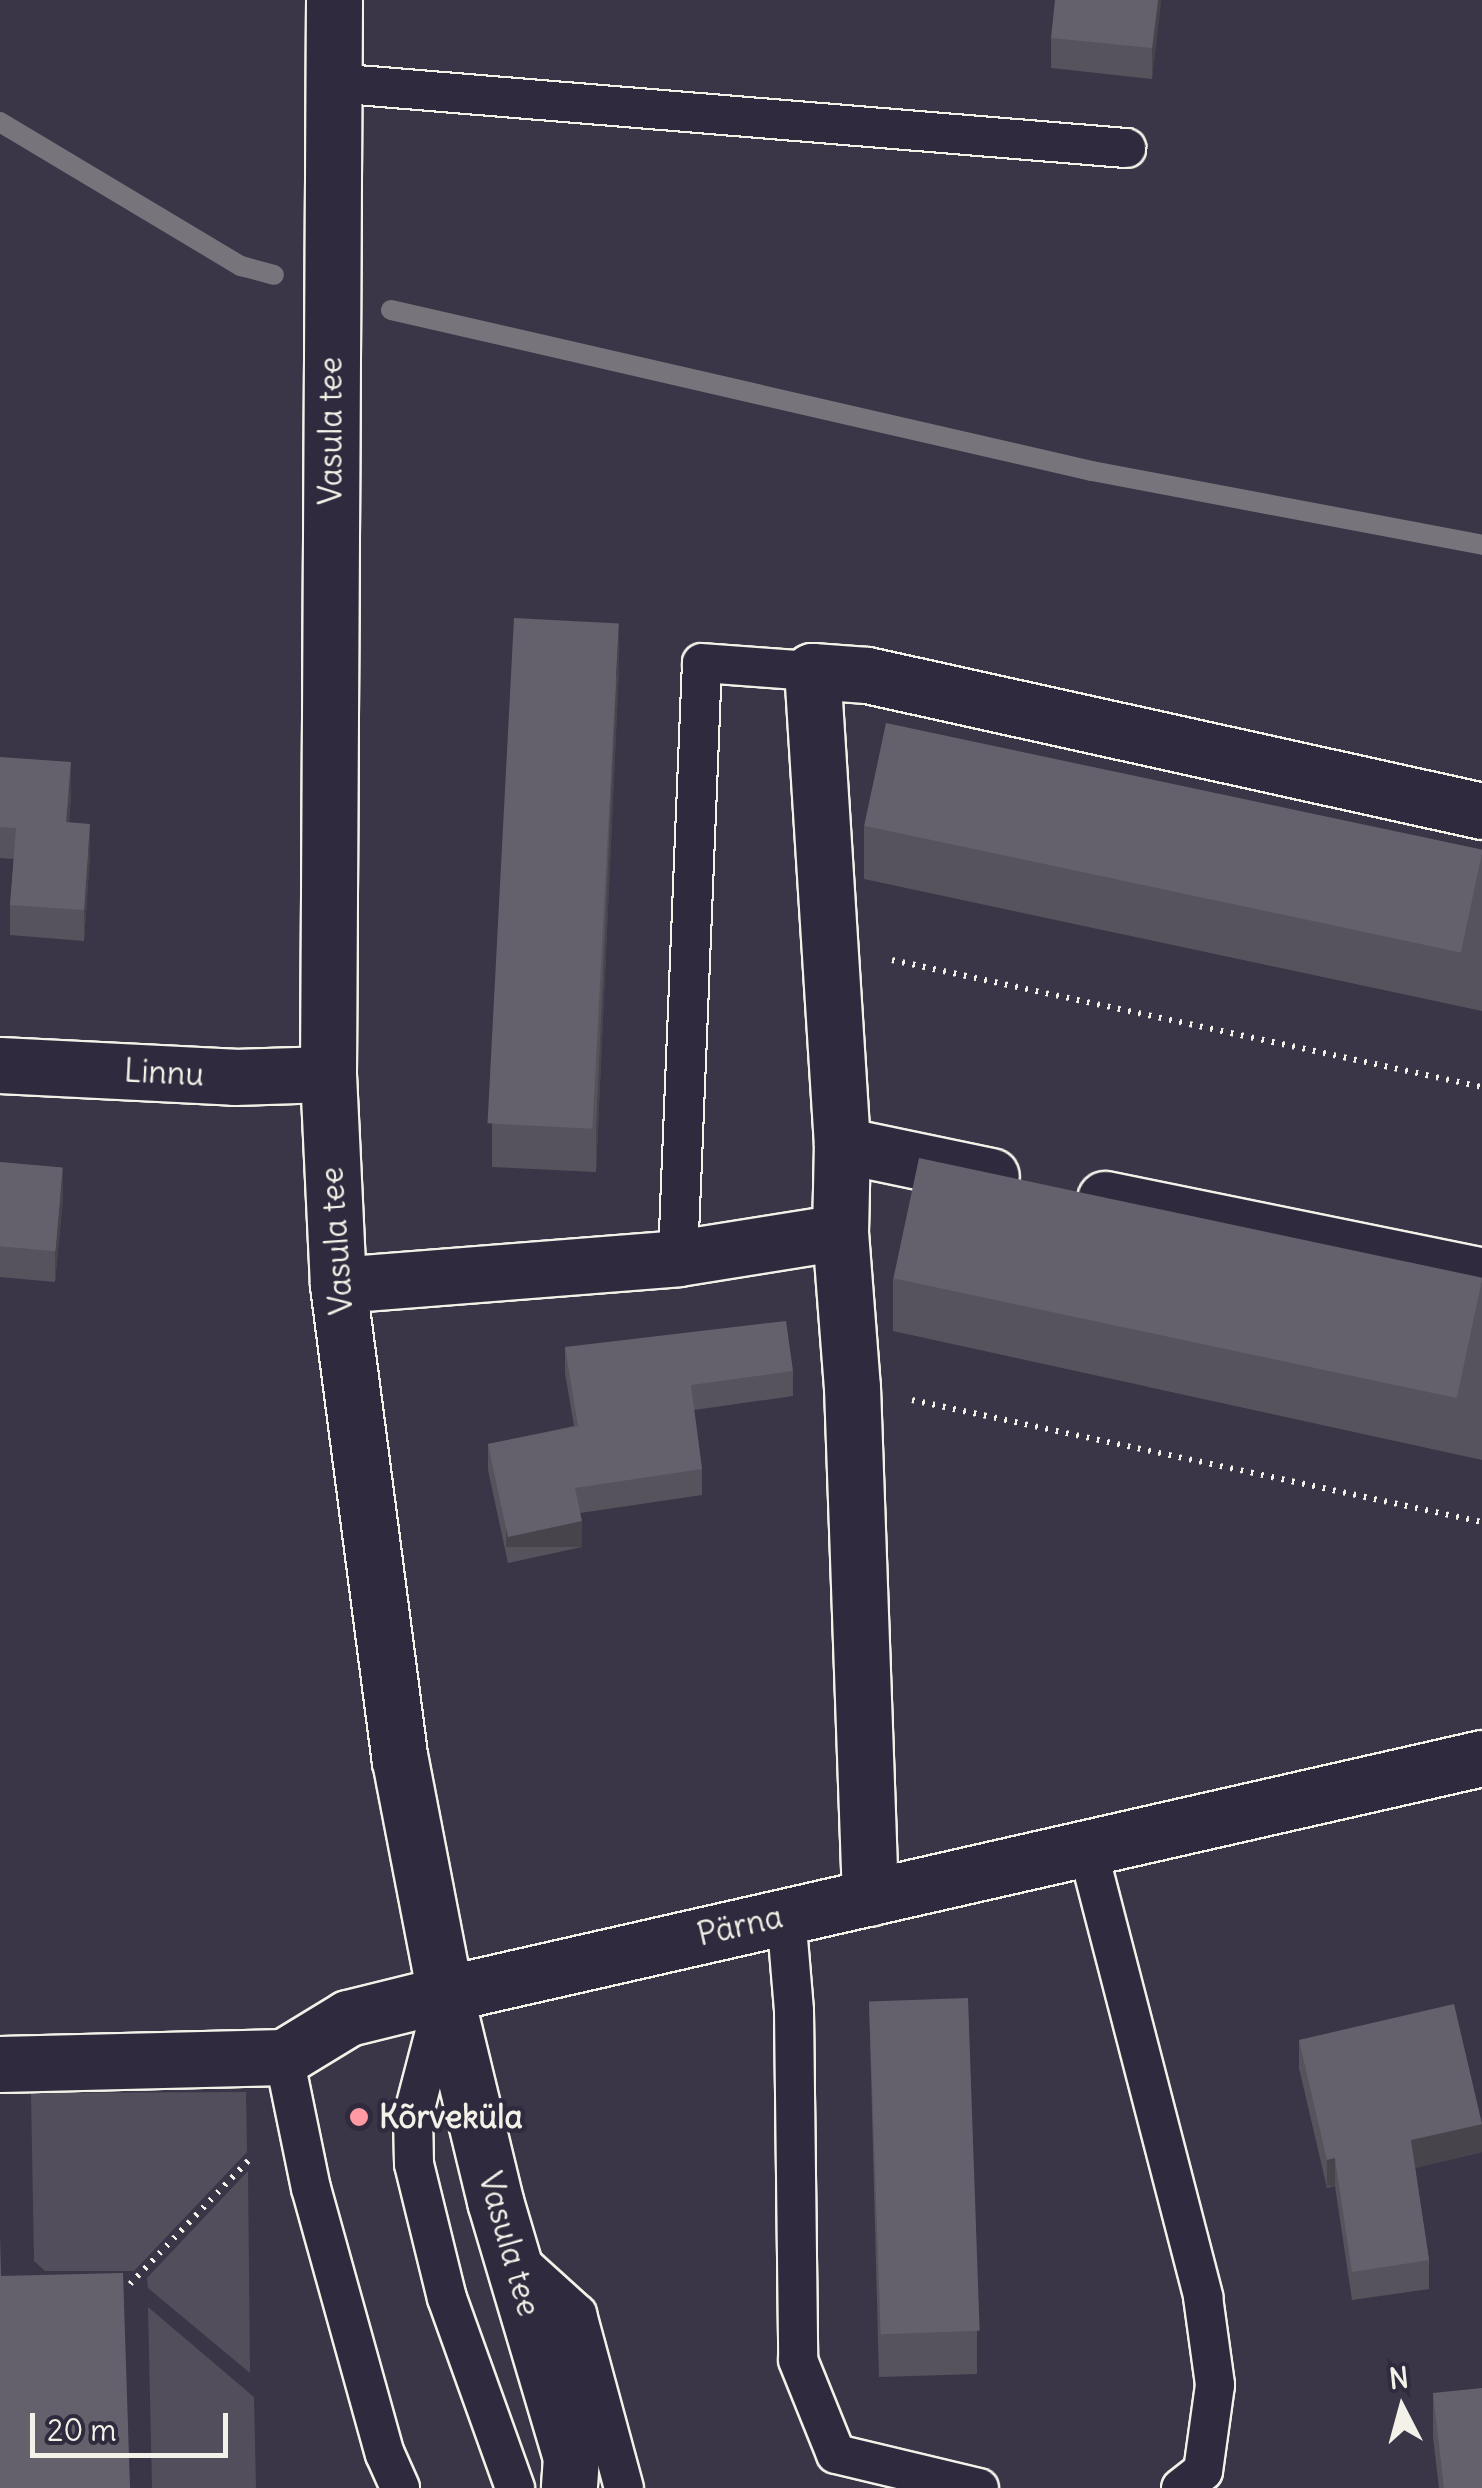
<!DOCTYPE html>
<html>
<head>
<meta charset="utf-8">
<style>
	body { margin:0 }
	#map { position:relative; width:1482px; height:2488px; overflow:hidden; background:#3b3647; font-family:Delius,sans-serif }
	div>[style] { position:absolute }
	.green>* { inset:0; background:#534e5c }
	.stream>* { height:20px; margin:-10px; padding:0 10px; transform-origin:10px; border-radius:10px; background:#78747b }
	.path>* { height:6px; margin-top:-3px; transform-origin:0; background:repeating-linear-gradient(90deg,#f4f1e8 0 2.5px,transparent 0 10.5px) }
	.roads { filter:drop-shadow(2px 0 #f4f1e8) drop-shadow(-2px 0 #f4f1e8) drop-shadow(0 2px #f4f1e8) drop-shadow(0 -2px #f4f1e8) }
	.lane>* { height:38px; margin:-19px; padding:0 19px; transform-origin:19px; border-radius:19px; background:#2f2a3d }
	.street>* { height:55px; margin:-27.5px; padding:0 27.5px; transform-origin:27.5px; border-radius:27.5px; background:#2f2a3d }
	.secondary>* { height:55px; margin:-27.5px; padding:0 27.5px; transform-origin:27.5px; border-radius:27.5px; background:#2f2a3d }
	.wall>* { inset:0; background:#57535d }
	.shaded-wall>* { inset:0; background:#47444c; transform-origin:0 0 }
	.building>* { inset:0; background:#65616c; transform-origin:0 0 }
	.dots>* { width:28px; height:28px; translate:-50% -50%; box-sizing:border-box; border:5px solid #2f2a3d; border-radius:50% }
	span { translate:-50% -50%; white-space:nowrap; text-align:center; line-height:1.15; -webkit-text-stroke:9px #2f2a3d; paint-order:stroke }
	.street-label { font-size:32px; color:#f4f1e8 }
	.poi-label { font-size:32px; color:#f4f1e8; font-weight:700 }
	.left { translate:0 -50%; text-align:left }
	.north { position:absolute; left:1352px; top:2358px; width:100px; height:100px; -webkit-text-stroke:8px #2f2a3d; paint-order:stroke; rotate:354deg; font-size:28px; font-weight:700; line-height:40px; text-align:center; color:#f4f1e8 }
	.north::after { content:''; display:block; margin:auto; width:35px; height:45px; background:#f4f1e8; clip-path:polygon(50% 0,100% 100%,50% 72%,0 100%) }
	.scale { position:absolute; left:30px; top:2413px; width:198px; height:45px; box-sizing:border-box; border:5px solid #f4f1e8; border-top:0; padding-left:12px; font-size:30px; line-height:35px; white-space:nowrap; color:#f4f1e8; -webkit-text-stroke:8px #2f2a3d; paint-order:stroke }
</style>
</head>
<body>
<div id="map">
	<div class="green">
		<i style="clip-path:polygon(246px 2092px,247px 2152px,134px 2271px,45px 2271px,34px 2261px,31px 2093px)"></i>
		<i style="clip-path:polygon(248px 2171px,250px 2373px,148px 2288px,147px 2278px)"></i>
		<i style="clip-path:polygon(148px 2307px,254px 2397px,256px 2488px,152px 2488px)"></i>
	</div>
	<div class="stream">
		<i style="left:0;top:122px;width:281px;rotate:30.9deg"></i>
		<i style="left:241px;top:266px;width:34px;rotate:15deg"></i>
		<i style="left:391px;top:310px;width:719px;rotate:12.93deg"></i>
		<i style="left:1092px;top:471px;width:397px;rotate:10.7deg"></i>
	</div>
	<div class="path">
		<i style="left:892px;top:960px;width:604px;rotate:12.15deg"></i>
		<i style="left:912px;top:1400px;width:583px;rotate:12.08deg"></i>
		<i style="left:130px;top:2284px;width:173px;rotate:-46.2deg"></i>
	</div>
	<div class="roads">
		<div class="lane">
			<i style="left:333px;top:83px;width:796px;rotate:4.69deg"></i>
			<i style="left:678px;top:1258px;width:595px;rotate:-87.69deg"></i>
			<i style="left:702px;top:663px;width:110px;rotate:4.2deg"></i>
			<i style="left:1087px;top:1847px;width:465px;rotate:75.5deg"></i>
			<i style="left:1203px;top:2297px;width:89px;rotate:82.2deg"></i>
			<i style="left:1215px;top:2385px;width:87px;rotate:97.9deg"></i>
			<i style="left:1203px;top:2471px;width:28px;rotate:142deg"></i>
			<i style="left:786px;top:1915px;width:96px;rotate:85.2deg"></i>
			<i style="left:794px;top:2011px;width:349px;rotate:89.3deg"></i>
			<i style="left:798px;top:2360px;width:101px;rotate:68deg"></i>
			<i style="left:836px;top:2454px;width:147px;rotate:13.4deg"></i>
			<i style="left:443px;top:2001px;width:119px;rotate:104.6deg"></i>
			<i style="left:413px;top:2116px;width:48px;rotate:88.8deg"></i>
			<i style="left:414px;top:2164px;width:138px;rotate:76.2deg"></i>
			<i style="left:447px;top:2298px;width:202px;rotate:70.3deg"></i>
			<i style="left:284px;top:2057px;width:134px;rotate:78.4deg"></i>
			<i style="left:311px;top:2188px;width:276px;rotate:74.5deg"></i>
			<i style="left:385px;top:2454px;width:37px;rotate:66deg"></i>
			<i style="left:512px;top:2255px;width:88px;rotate:42.2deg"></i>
			<i style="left:577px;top:2314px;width:180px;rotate:74.9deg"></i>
		</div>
		<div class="street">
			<i style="left:0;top:1065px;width:234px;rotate:2.9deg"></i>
			<i style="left:234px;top:1077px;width:94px;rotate:-1.8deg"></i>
			<i style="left:842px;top:1145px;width:152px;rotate:11.8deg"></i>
			<i style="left:1105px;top:1199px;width:385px;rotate:11.5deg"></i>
			<i style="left:840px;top:1232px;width:155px;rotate:85.6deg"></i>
			<i style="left:852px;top:1387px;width:511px;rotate:87.98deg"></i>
			<i style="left:338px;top:1285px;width:341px;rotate:-4.5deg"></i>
			<i style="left:678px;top:1258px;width:164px;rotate:-9.1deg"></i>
			<i style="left:840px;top:1232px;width:87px;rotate:-88.7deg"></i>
			<i style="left:842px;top:1145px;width:475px;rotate:-93.6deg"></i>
			<i style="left:812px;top:671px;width:55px;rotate:4.2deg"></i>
			<i style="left:867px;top:675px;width:630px;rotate:12.47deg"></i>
			<i style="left:0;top:2064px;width:284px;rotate:-1.4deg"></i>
			<i style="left:284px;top:2057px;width:75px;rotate:-31.4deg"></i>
			<i style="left:348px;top:2018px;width:100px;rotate:-13.9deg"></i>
			<i style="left:445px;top:1994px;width:1064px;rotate:-12.82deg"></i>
		</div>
		<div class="secondary">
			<i style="left:334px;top:0;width:1074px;rotate:90.32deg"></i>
			<i style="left:328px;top:1074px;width:211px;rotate:87.3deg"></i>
			<i style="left:338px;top:1285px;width:479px;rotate:82.6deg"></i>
			<i style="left:400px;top:1760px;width:238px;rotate:79.1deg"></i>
			<i style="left:445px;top:1994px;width:213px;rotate:76.4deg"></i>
			<i style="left:495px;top:2201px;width:267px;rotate:73.5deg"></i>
			<i style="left:571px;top:2457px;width:31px;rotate:94deg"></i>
		</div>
	</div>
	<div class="wall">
		<i style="clip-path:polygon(1161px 0,1152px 79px,1051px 68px,1051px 38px)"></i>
		<i style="clip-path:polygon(619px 667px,596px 1172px,492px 1167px,492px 1124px)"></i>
		<i style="clip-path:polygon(0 757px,71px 793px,69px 822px,90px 854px,84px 941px,10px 935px,10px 905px,14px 859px,0 858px)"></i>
		<i style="clip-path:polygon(864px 826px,1482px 852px,1482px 1011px,864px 879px)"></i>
		<i style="clip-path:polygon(0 1162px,63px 1198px,55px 1282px,0 1277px)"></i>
		<i style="clip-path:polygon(893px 1278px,1482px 1281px,1482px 1460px,893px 1331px)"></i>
		<i style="clip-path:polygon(565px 1347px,793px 1371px,793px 1396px,694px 1410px,702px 1469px,702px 1495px,580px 1513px,582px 1547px,508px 1563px,488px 1470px,488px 1444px,574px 1426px,565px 1373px)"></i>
		<i style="clip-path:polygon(869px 2001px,977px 2331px,977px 2374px,879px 2377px)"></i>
		<i style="clip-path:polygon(1299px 2040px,1482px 2124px,1482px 2152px,1415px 2168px,1429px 2260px,1429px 2289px,1352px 2300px,1335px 2186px,1327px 2188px,1299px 2068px)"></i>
		<i style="clip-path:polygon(1433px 2393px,1482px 2488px,1439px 2488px,1433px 2437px)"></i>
	</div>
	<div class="shaded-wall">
		<i style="clip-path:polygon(1158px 0,1161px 0,1152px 79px,1152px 48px)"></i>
		<i style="clip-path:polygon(619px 624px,619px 667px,596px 1172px,596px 1129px)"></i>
		<i style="clip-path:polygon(71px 762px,71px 793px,66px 853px,66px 822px)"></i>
		<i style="clip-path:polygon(90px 824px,90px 854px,84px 941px,84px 910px)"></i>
		<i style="clip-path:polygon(63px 1168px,63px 1198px,55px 1282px,55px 1251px)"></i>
		<i style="left:582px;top:1521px;width:26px;height:76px;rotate:90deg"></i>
		<i style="clip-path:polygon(1482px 2124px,1482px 2152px,1411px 2169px,1411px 2140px)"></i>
		<i style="left:1335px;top:2158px;width:28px;height:8px;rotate:90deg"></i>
	</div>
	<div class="building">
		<i style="clip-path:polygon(1055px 0,1158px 0,1152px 48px,1051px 38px)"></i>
		<i style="left:514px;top:618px;width:105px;height:506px;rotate:3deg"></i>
		<i style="left:886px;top:723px;width:610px;height:105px;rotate:12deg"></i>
		<i style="clip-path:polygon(0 757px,71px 762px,66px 822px,90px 824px,84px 910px,10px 905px,16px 828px,0 827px)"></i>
		<i style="left:919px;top:1158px;width:576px;height:123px;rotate:12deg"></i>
		<i style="left:0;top:1162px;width:63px;height:84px;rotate:5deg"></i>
		<i style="clip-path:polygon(786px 1321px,793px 1371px,691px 1385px,702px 1469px,575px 1488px,582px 1521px,508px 1537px,488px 1444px,578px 1426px,565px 1347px)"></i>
		<i style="left:968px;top:1998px;width:333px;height:99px;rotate:88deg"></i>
		<i style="clip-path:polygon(1454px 2004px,1482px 2124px,1411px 2140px,1429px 2260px,1352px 2272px,1335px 2158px,1327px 2160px,1299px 2040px)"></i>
		<i style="clip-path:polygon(0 2237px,1px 2276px,123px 2273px,130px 2488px,0 2488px)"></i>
		<i style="clip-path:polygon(1482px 2388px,1482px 2488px,1444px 2488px,1433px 2393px)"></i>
	</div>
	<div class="dots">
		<i style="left:359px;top:2117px;background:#ff9aa2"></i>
	</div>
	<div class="street-label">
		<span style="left:331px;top:431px;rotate:-90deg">Vasula tee</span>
		<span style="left:164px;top:1073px;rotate:3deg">Linnu</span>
		<span style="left:337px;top:1241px;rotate:-94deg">Vasula tee</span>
		<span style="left:740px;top:1926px;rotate:-13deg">Pärna</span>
		<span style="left:509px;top:2244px;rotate:74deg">Vasula tee</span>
	</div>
	<div class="poi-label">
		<span class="left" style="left:379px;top:2117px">Kõrveküla</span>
	</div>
	<div class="north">N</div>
	<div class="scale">20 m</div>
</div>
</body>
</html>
